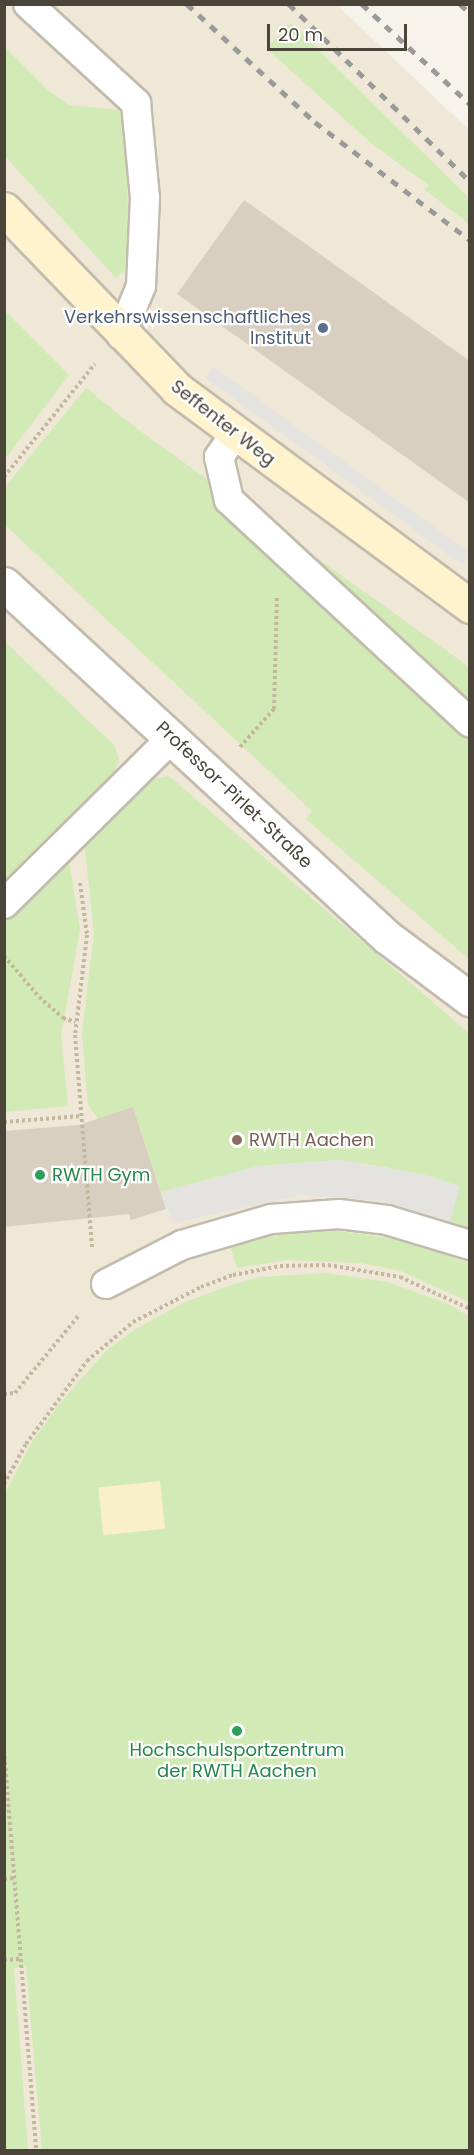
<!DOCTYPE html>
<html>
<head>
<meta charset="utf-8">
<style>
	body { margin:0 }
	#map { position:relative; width:474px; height:2155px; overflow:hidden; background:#f6f3ec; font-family:Poppins,sans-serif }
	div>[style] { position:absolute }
	.education>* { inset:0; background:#efe8d6 }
	.green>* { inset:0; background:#d2eab5 }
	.sand>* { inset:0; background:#f9efc9; transform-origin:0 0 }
	.parking>* { inset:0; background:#e5e3e0; transform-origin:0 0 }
	.building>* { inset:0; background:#d8cfc1 }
	.path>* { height:4px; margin-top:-2px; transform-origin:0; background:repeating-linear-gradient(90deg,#c4b79f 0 3px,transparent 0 6px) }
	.roads { filter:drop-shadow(2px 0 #c2bbae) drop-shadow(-2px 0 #c2bbae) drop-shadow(0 2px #c2bbae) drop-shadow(0 -2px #c2bbae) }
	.lane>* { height:28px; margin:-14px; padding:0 14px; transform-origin:14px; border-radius:14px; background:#fff }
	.street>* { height:33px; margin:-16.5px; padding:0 16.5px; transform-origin:16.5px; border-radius:16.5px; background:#fff }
	.secondary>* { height:33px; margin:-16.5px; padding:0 16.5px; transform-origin:16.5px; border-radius:16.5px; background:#fff3cd }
	.rail>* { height:4.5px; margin-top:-2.25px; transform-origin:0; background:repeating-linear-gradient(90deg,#9a9a9a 0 8px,transparent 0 16px) }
	.dots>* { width:16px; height:16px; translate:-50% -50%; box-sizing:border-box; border:3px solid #fff; border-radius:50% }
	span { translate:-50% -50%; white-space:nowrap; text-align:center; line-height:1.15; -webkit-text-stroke:4.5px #fff; paint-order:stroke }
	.service-label { font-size:18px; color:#4e5e75 }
	.right { translate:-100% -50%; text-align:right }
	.street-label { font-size:18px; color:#4b4439 }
	.education-label { font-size:18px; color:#785e54 }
	.left { translate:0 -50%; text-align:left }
	.leisure-label { font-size:18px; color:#27864d }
	.frame { position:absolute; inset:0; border:6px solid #4b4439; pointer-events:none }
	.scale { position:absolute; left:267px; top:24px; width:140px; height:27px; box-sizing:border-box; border:3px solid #4b4439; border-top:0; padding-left:8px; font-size:18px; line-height:21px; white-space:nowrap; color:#4b4439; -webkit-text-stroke:4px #fff; paint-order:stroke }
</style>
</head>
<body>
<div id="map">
	<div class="education">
		<i style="clip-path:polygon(5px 5px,337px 5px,469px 130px,469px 2150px,5px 2150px)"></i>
	</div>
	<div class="green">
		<i style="clip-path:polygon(291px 23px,469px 198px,469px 224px,425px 190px,429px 185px,372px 144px,266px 48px)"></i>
		<i style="clip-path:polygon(5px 47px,50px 92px,70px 105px,118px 110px,125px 120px,129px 244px,124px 271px,116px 278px,5px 156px)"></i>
		<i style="clip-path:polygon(5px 311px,69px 375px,5px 459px,4px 459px)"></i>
		<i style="clip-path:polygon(86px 388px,136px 428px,469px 667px,469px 959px,306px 819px,312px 811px,5px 525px,4px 488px)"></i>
		<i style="clip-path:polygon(4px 641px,115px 746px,119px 760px,113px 775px,5px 882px)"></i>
		<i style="clip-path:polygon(169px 776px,469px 1033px,469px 1229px,450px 1221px,459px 1186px,385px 1167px,339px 1160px,259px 1166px,161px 1192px,133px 1107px,98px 1119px,88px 1105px,82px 1033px,94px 933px,84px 841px,148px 780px)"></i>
		<i style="clip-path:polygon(68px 855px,80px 930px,61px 1036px,68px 1106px,5px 1112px,5px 919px)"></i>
		<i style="clip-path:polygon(332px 1230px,403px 1240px,469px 1263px,469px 1302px,401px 1271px,361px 1263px,287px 1260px,237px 1268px,229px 1243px,296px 1231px)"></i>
		<i style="clip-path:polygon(326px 1273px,388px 1282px,448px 1304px,470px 1317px,469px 2150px,42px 2150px,26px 1966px,14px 1968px,28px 2150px,5px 2150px,4px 1495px,32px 1442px,61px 1402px,106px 1351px,134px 1330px,185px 1302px,234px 1284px,260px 1277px)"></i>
	</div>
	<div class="sand">
		<i style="left:160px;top:1481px;width:48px;height:62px;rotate:84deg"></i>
	</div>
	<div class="parking">
		<i style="left:214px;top:367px;width:317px;height:14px;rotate:36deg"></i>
		<i style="clip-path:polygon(339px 1160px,423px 1174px,460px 1186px,450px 1221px,383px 1201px,301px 1195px,173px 1223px,161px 1192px,259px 1166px)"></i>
	</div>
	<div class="building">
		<i style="clip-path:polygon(244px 200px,470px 361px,470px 503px,177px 294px)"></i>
		<i style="clip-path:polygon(133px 1107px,166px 1209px,131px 1220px,129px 1214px,4px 1227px,4px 1131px,79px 1125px)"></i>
	</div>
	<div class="path">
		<i style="left:4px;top:477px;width:145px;rotate:-51.2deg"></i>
		<i style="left:240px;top:747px;width:51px;rotate:-48.2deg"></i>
		<i style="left:274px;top:709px;width:112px;rotate:-88.5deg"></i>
		<i style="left:80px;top:883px;width:52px;rotate:82.3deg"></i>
		<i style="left:87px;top:935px;width:101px;rotate:96.8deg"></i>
		<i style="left:75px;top:1035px;width:214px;rotate:85.4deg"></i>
		<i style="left:4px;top:956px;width:54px;rotate:49.5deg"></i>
		<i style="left:39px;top:997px;width:32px;rotate:41deg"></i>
		<i style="left:63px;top:1018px;width:13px;rotate:18deg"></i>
		<i style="left:4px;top:1122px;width:77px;rotate:-4.5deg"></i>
		<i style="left:4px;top:1394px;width:11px;rotate:-5deg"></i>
		<i style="left:15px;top:1393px;width:102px;rotate:-50.6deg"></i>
		<i style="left:4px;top:1484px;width:46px;rotate:-61.2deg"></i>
		<i style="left:26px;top:1444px;width:103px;rotate:-53.7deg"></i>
		<i style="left:87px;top:1361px;width:60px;rotate:-40.3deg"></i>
		<i style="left:133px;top:1322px;width:76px;rotate:-27.2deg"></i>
		<i style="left:201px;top:1287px;width:34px;rotate:-21deg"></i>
		<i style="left:233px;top:1275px;width:48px;rotate:-10.8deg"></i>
		<i style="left:280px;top:1266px;width:48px;rotate:-1.2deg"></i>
		<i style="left:328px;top:1265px;width:73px;rotate:9.5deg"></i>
		<i style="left:400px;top:1277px;width:77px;rotate:24.6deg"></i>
		<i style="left:4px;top:1750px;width:401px;rotate:85.4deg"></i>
		<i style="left:4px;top:1879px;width:10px;rotate:-6deg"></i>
		<i style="left:4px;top:1960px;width:16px;rotate:-4deg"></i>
	</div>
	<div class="roads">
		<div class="lane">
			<i style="left:28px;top:4px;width:147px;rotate:42.5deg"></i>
			<i style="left:136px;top:103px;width:95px;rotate:84.6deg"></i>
			<i style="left:145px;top:198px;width:88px;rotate:92.6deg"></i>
			<i style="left:141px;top:286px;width:53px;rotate:112.2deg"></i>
			<i style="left:234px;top:435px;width:27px;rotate:124deg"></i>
			<i style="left:219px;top:457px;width:44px;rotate:76.9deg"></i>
			<i style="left:229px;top:500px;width:328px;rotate:42.7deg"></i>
			<i style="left:4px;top:904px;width:236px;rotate:-44.7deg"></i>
			<i style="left:106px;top:1284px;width:85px;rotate:-27.2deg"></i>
			<i style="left:182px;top:1245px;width:93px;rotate:-16.3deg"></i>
			<i style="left:271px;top:1219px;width:68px;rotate:-4.2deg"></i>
			<i style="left:339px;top:1214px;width:48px;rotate:7.1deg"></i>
			<i style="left:387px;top:1220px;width:87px;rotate:16.8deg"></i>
		</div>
		<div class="street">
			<i style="left:4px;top:584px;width:521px;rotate:42.67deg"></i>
			<i style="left:387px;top:937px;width:104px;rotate:36.8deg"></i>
		</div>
		<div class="secondary">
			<i style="left:4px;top:209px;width:250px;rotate:46.1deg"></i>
			<i style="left:177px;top:389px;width:365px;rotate:36.5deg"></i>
		</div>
	</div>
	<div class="rail">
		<i style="left:187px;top:4px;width:174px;rotate:42.7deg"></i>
		<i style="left:315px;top:122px;width:195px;rotate:37.3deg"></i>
		<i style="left:289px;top:4px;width:253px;rotate:44.4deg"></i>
		<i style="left:362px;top:4px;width:147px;rotate:42.8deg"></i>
		<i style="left:460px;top:4px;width:13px;rotate:42deg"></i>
	</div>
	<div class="dots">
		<i style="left:323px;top:328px;background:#5c6f8a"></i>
		<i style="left:237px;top:1140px;background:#8d6e63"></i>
		<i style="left:40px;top:1175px;background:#2e9e5b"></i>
		<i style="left:237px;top:1731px;background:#2e9e5b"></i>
	</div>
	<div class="service-label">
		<span class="right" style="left:311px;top:328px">Verkehrswissenschaftliches<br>Institut</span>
	</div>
	<div class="street-label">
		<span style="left:223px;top:423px;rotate:38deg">Seffenter Weg</span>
		<span style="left:234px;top:795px;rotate:43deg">Professor-Pirlet-Straße</span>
	</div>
	<div class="education-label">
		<span class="left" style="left:249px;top:1140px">RWTH Aachen</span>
	</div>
	<div class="leisure-label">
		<span class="left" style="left:52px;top:1175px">RWTH Gym</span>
		<span style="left:237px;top:1761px">Hochschulsportzentrum<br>der RWTH Aachen</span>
	</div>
	<div class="frame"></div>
	<div class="scale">20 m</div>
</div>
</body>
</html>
